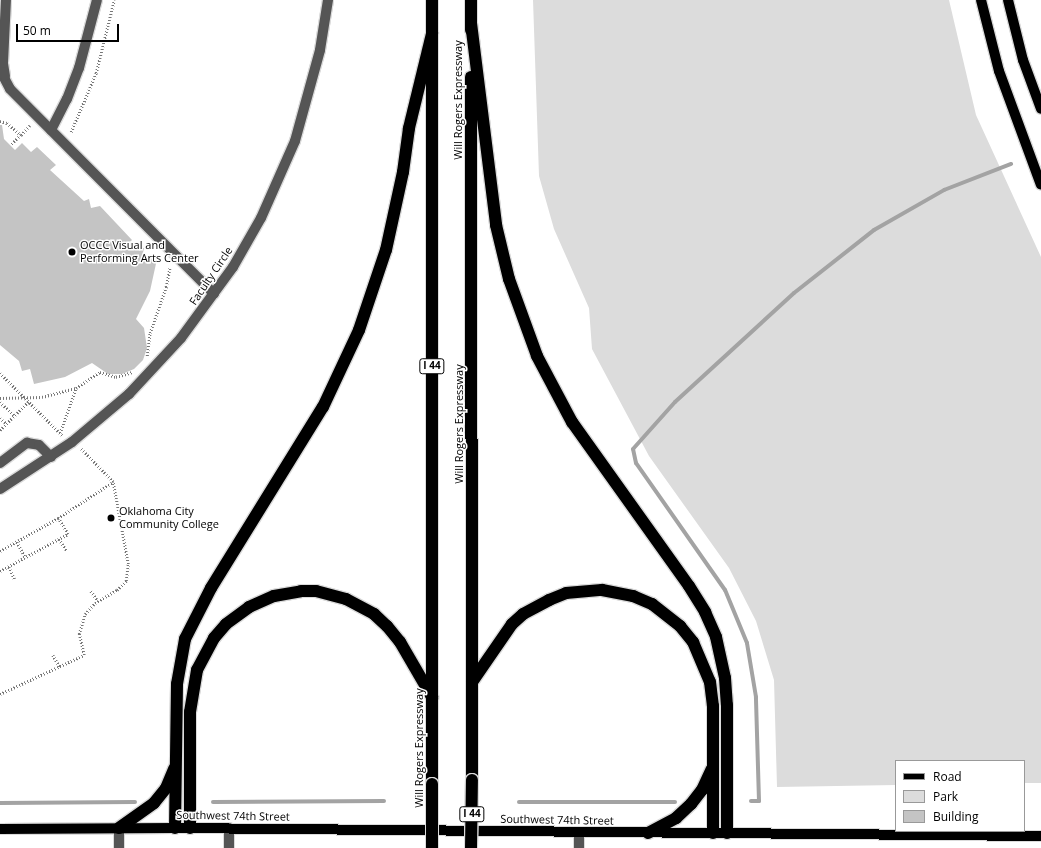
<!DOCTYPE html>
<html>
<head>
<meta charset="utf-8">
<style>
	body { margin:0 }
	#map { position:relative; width:1041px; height:848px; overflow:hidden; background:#fff; font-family:"Open Sans",sans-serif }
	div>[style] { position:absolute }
	.green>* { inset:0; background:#dcdcdc }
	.stream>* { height:4px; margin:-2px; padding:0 2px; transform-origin:2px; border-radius:2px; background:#a3a3a3 }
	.building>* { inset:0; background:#c4c4c4 }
	.path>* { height:2.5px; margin-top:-1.25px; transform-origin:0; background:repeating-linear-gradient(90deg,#777 0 1px,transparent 0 3px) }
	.roads { filter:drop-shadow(1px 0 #dbdbdb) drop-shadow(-1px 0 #dbdbdb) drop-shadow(0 1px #dbdbdb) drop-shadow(0 -1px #dbdbdb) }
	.minor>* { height:10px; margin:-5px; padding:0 5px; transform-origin:5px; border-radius:5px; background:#555 }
	.major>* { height:10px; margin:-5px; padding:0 5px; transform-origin:5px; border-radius:5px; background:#000 }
	.highway>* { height:12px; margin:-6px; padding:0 6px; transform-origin:6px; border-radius:6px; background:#000 }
	.bridges { filter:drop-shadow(1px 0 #dbdbdb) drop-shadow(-1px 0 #dbdbdb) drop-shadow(0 1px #dbdbdb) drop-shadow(0 -1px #dbdbdb) }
	.highway-bridge>* { height:12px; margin:-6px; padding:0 6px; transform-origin:6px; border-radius:6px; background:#000 }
	.dots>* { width:11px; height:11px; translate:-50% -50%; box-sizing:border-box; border:2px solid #fff; border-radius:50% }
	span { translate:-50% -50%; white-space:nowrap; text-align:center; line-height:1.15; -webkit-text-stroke:3px #fff; paint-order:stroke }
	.shield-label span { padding:1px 3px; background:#fff; border:1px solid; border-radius:3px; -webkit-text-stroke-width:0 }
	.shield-label { font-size:10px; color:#000; font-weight:700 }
	.street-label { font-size:11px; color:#000 }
	.poi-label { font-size:11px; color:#000 }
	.left { translate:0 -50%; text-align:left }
	.legend { position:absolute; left:895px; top:760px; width:130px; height:72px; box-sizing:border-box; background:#fff; border:1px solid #999; margin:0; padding:5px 7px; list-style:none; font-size:12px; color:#000 }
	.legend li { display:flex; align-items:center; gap:8px; height:20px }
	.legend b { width:20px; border:1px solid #999 }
	.scale { position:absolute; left:16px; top:24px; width:103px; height:18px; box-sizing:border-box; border:2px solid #000; border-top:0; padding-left:5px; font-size:12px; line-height:14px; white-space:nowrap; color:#000; -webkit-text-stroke:3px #fff; paint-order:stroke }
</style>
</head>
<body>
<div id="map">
	<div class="green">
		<i style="clip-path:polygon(533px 0,949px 0,976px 115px,1041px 257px,1041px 783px,1024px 783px,1024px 761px,896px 761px,896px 785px,777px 787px,774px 680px,756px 621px,729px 568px,649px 456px,592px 349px,589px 308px,554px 229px,539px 176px)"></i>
	</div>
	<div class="stream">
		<i style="left:751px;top:801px;width:8px"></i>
		<i style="left:759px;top:801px;width:104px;rotate:-91.7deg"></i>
		<i style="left:756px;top:697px;width:55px;rotate:-99.5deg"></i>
		<i style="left:747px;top:643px;width:57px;rotate:-112.5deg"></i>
		<i style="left:725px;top:590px;width:155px;rotate:-125deg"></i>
		<i style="left:636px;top:463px;width:14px;rotate:-102deg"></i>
		<i style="left:633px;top:449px;width:63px;rotate:-48.2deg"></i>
		<i style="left:675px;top:402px;width:161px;rotate:-42.5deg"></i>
		<i style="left:794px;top:293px;width:102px;rotate:-38.2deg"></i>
		<i style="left:874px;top:230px;width:81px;rotate:-29.7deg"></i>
		<i style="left:944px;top:190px;width:72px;rotate:-21.2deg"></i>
		<i style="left:213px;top:802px;width:171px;rotate:-0.3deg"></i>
		<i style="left:519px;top:802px;width:156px"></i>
		<i style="left:0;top:803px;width:135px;rotate:-0.4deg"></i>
	</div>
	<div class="building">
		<i style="clip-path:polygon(0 125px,2px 125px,4px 139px,15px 150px,22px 143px,31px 152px,37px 147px,56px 165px,50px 170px,84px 201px,89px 199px,91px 208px,100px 206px,132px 240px,130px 242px,133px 246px,144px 248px,143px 255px,157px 259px,150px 291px,136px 319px,144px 328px,147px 348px,143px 360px,134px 369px,122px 374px,108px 374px,92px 363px,65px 377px,34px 384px,30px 369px,22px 371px,19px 361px,0 345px)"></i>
	</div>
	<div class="path">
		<i style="left:0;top:121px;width:7px;rotate:16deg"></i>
		<i style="left:7px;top:123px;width:18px;rotate:41deg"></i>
		<i style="left:21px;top:135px;width:14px;rotate:135deg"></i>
		<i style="left:71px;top:132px;width:64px;rotate:-67deg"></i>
		<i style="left:96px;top:73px;width:75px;rotate:-76.1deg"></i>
		<i style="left:21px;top:135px;width:13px;rotate:-48deg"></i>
		<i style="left:147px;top:356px;width:23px;rotate:-83deg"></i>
		<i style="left:150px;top:333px;width:49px;rotate:-70.8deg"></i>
		<i style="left:166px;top:287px;width:20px;rotate:-79deg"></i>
		<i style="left:0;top:373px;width:88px;rotate:45deg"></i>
		<i style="left:0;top:398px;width:42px;rotate:-1.4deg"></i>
		<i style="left:42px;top:397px;width:35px;rotate:-15deg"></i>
		<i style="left:76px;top:388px;width:29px;rotate:-34deg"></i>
		<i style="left:100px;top:372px;width:17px;rotate:17deg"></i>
		<i style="left:116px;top:377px;width:17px;rotate:-17deg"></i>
		<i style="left:0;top:402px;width:19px;rotate:43deg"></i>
		<i style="left:0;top:418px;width:8px;rotate:40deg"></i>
		<i style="left:0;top:430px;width:40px;rotate:-45deg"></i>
		<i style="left:60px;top:433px;width:48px;rotate:-70.4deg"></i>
		<i style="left:59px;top:539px;width:14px;rotate:56deg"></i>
		<i style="left:17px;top:542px;width:18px;rotate:61deg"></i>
		<i style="left:0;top:551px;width:67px;rotate:-29.6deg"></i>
		<i style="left:9px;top:567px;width:14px;rotate:65deg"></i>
		<i style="left:0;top:571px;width:77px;rotate:-28.6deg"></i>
		<i style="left:68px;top:534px;width:19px;rotate:-122deg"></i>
		<i style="left:58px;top:518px;width:66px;rotate:-33.2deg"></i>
		<i style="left:113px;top:482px;width:46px;rotate:-134.1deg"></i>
		<i style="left:91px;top:591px;width:12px;rotate:55deg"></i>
		<i style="left:53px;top:655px;width:14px;rotate:60deg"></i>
		<i style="left:0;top:694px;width:93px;rotate:-24.9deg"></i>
		<i style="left:84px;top:655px;width:22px;rotate:-103deg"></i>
		<i style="left:79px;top:634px;width:21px;rotate:-73deg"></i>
		<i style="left:85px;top:614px;width:15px;rotate:-48deg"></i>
		<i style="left:95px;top:603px;width:26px;rotate:-31deg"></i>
		<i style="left:117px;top:590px;width:13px;rotate:-45deg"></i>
		<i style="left:126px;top:581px;width:17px;rotate:-83deg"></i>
		<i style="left:128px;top:564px;width:83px;rotate:-100.4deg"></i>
	</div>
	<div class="roads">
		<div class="minor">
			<i style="left:0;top:70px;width:21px;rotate:62deg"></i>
			<i style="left:10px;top:89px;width:289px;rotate:45.1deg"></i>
			<i style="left:5px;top:76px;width:13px;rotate:-99deg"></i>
			<i style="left:3px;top:63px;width:63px;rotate:-87.3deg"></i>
			<i style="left:51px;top:130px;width:35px;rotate:-63deg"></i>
			<i style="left:67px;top:99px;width:33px;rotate:-69deg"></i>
			<i style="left:79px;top:68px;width:70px;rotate:-75.2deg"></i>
			<i style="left:0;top:463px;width:34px;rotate:-37deg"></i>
			<i style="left:27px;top:443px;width:12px;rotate:9deg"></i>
			<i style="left:39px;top:445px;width:17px;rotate:45deg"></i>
			<i style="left:0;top:489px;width:86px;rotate:-33.1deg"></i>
			<i style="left:72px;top:442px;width:75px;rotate:-40.1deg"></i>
			<i style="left:129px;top:394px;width:76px;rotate:-47.1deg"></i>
			<i style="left:181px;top:338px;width:88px;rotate:-53.8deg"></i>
			<i style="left:233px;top:267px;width:56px;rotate:-60.3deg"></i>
			<i style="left:261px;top:218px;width:84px;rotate:-66.2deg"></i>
			<i style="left:295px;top:141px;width:94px;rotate:-74.6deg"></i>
			<i style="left:320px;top:50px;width:51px;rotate:-80.9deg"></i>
			<i style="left:229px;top:828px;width:20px;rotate:90deg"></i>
			<i style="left:579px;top:832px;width:16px;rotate:90deg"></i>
			<i style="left:119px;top:848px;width:20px;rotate:-90deg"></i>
		</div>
		<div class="major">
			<i style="left:981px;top:0;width:73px;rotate:75.8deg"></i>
			<i style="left:999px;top:71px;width:121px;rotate:69.8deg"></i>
			<i style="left:1008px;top:0;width:62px;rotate:76deg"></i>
			<i style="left:1023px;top:60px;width:52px;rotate:69.8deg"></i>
			<i style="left:0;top:829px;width:175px;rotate:-0.3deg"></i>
			<i style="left:175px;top:828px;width:866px;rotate:0.53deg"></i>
		</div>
		<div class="highway">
			<i style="left:471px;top:23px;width:204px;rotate:82.9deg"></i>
			<i style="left:496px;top:225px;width:56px;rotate:76.5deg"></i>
			<i style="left:509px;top:279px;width:82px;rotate:70deg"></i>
			<i style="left:537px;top:356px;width:75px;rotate:62.1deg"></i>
			<i style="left:572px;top:422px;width:201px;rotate:54.5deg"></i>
			<i style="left:689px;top:586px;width:31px;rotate:58deg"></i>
			<i style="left:705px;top:612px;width:27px;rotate:66deg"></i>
			<i style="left:716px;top:637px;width:42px;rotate:77.6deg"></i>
			<i style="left:725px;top:678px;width:27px;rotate:86deg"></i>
			<i style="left:727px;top:705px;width:128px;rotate:90deg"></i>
			<i style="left:471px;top:30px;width:30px;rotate:-90deg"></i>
			<i style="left:471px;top:77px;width:703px;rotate:89.92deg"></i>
			<i style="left:472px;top:682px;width:70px;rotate:-55.4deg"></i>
			<i style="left:512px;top:624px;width:15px;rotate:-42deg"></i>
			<i style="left:523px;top:614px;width:30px;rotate:-28deg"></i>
			<i style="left:549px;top:600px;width:18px;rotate:-22deg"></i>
			<i style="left:566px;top:593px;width:36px;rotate:-5deg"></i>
			<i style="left:602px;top:590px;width:32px;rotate:11deg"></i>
			<i style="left:633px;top:596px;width:21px;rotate:23deg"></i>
			<i style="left:652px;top:604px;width:36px;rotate:38deg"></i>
			<i style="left:680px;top:626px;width:21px;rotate:51deg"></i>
			<i style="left:693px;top:642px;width:43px;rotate:67deg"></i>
			<i style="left:710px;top:682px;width:24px;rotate:83deg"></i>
			<i style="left:713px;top:706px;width:127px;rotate:90deg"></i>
			<i style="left:432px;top:784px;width:784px;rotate:-90deg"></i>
			<i style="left:119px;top:828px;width:43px;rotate:-35.5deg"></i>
			<i style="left:154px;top:803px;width:19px;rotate:-51deg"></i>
			<i style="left:166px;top:788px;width:21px;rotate:-67deg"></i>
			<i style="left:175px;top:828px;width:144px;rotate:-89.2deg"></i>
			<i style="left:177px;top:684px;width:46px;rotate:-79.9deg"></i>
			<i style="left:185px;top:639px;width:57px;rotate:-63deg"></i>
			<i style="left:211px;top:588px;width:213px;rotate:-58.3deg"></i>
			<i style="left:323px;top:407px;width:85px;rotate:-64.9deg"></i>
			<i style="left:359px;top:330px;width:84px;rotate:-71.4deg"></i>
			<i style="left:386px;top:250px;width:80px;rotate:-77.7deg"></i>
			<i style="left:403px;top:172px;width:44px;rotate:-82.2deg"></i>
			<i style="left:409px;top:128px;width:97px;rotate:-76.3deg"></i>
			<i style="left:190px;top:828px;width:116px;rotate:-90deg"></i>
			<i style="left:190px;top:712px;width:43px;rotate:-80.5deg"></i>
			<i style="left:197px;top:670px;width:36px;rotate:-62deg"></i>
			<i style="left:214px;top:638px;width:18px;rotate:-49deg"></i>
			<i style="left:226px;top:624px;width:29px;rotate:-36deg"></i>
			<i style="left:249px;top:607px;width:27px;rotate:-24deg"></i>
			<i style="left:274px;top:596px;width:27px;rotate:-10deg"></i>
			<i style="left:301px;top:591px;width:15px"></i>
			<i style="left:316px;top:591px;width:31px;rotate:15deg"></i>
			<i style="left:346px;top:599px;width:32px;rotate:28deg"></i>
			<i style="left:374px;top:614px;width:18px;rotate:43deg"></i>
			<i style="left:387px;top:626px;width:21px;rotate:51deg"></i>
			<i style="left:400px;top:642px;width:64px;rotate:59.8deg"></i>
			<i style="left:648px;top:833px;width:32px;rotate:-28deg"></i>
			<i style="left:676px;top:818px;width:21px;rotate:-43deg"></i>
			<i style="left:691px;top:804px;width:18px;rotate:-52deg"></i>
			<i style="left:702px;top:790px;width:23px;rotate:-65deg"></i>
		</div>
	</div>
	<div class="bridges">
		<div class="highway-bridge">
			<i style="left:432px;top:784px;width:64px;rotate:90deg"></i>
			<i style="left:471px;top:848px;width:68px;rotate:-89.2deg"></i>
		</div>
	</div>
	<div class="dots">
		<i style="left:72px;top:252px;background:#000"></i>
		<i style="left:111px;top:518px;background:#000"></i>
	</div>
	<div class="shield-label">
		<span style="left:432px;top:366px">I 44</span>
		<span style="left:472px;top:814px">I 44</span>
	</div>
	<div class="street-label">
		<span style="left:458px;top:100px;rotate:-90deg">Will Rogers Expressway</span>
		<span style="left:211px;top:276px;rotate:-56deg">Faculty Circle</span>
		<span style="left:459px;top:424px;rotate:-90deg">Will Rogers Expressway</span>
		<span style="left:419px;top:748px;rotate:-90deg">Will Rogers Expressway</span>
		<span style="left:233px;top:816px;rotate:1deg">Southwest 74th Street</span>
		<span style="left:557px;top:820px;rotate:1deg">Southwest 74th Street</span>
	</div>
	<div class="poi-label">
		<span class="left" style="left:80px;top:252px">OCCC Visual and<br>Performing Arts Center</span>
		<span class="left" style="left:119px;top:518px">Oklahoma City<br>Community College</span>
	</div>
	<ul class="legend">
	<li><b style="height:5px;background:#000"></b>Road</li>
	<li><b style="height:11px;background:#dcdcdc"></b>Park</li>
	<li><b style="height:11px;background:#c4c4c4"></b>Building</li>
	</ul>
	<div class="scale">50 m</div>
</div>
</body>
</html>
